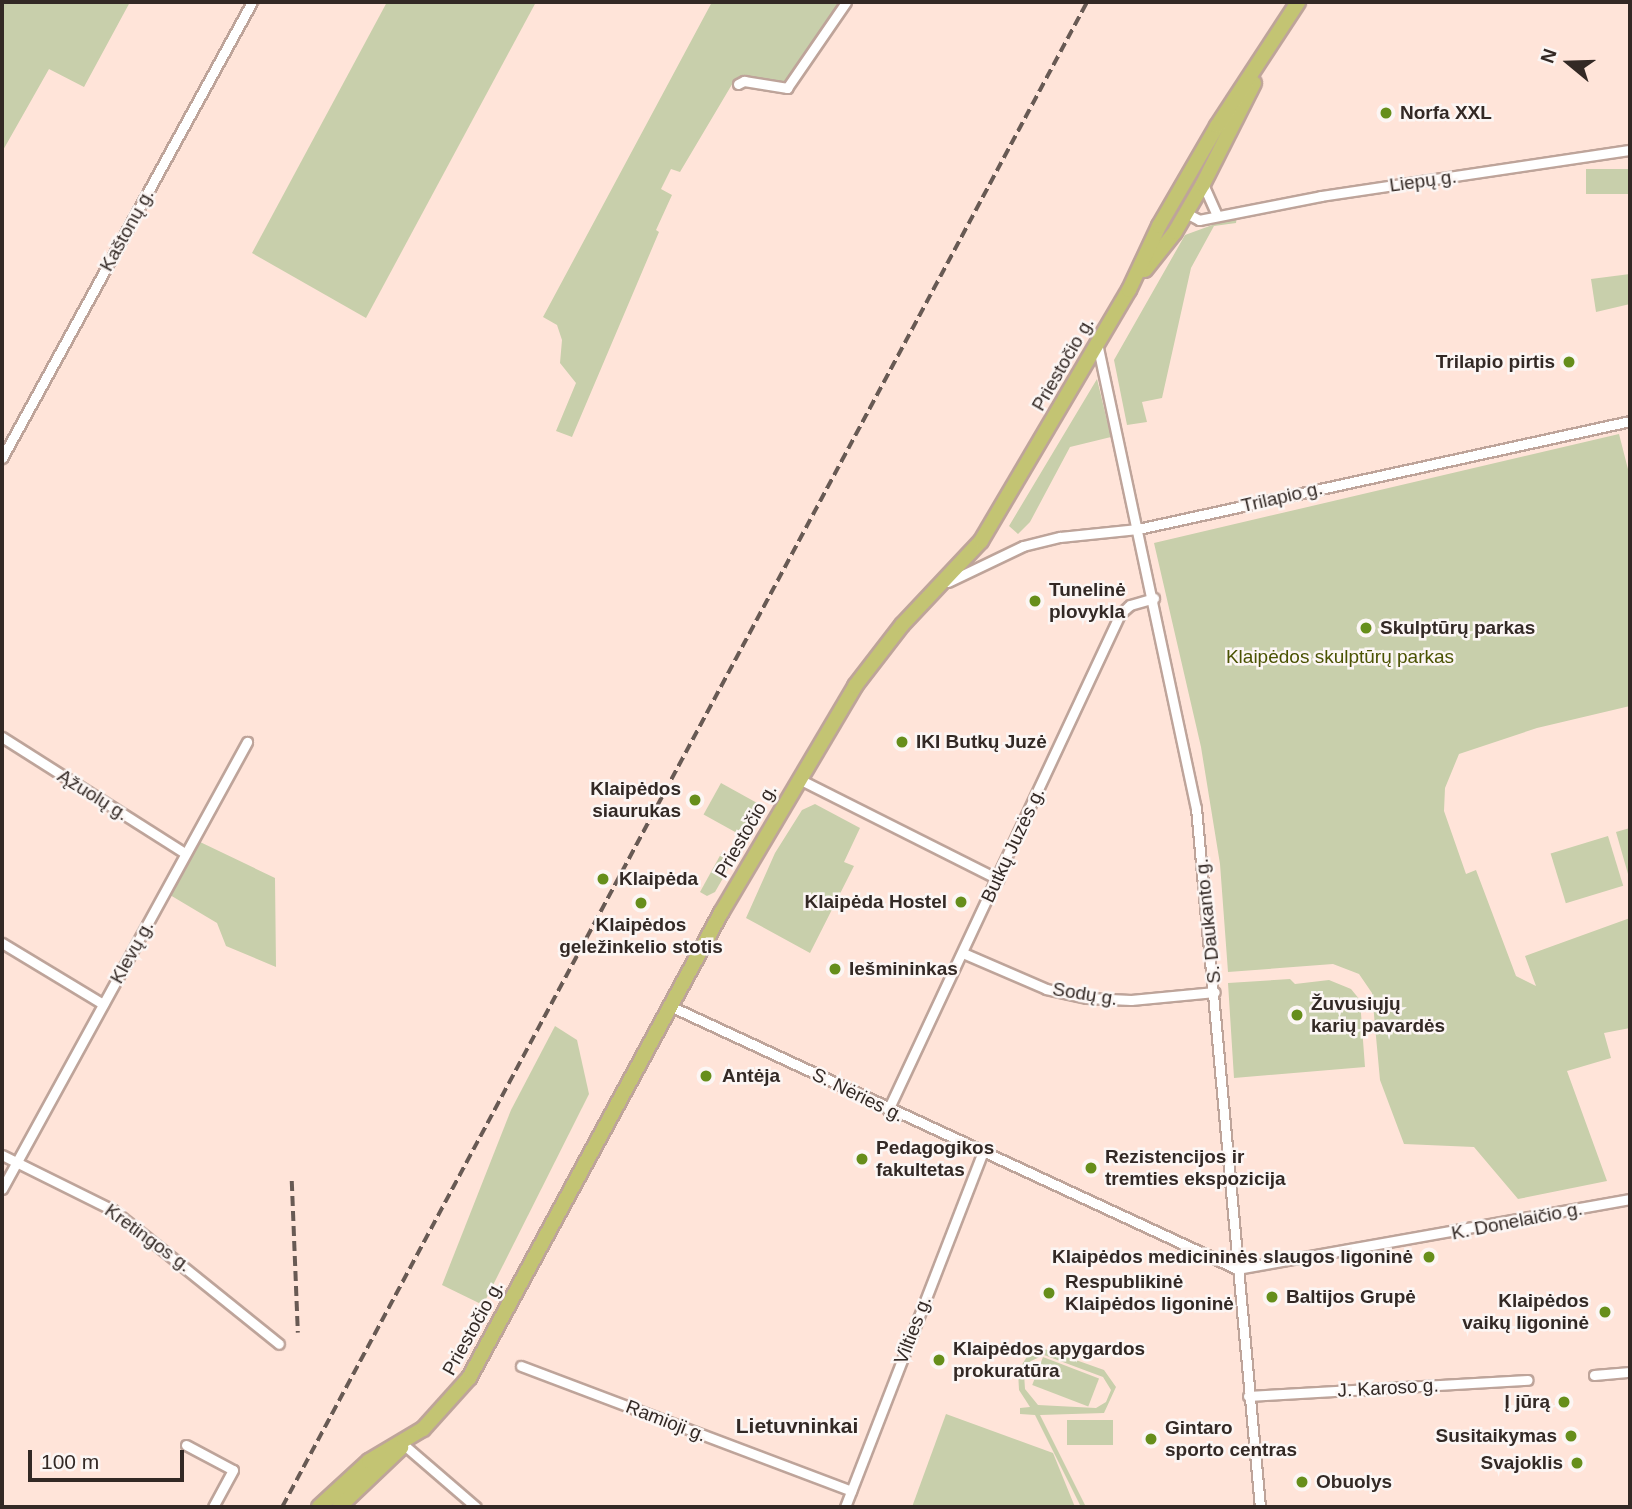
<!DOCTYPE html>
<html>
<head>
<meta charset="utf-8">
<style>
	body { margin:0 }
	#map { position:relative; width:1632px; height:1509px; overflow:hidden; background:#ffe4d9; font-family:Helvetica,sans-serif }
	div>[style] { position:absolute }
	.green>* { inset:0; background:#c8cfab; transform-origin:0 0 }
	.roads { filter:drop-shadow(2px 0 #bea49a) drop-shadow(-2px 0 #bea49a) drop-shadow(0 2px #bea49a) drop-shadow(0 -2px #bea49a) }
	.street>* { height:9px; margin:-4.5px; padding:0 4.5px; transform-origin:4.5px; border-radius:4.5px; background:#fff }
	.primary>* { height:14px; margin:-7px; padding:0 7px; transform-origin:7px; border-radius:7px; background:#c3c473 }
	.rail>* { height:3.5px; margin-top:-1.75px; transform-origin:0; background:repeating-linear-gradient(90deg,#685a54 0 10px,transparent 0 15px) }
	.dots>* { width:19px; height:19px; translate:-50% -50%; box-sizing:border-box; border:4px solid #fcf6f4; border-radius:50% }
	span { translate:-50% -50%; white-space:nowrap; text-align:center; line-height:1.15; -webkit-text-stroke:5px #fcf6f4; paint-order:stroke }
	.poi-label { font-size:19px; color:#332925; font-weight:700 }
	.left { translate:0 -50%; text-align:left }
	.right { translate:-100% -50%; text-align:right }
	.street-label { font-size:19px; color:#332925 }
	.park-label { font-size:19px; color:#4a5202 }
	.neighbourhood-label { font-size:21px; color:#332925; font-weight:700 }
	.frame { position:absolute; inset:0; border:4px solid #332925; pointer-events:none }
	.north { position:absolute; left:1534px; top:28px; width:70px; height:70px; -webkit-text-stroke:5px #fcf6f4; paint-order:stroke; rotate:289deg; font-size:19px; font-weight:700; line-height:28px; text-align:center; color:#332925 }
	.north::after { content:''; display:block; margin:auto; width:24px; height:32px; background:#332925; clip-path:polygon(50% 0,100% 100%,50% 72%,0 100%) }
	.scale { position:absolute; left:28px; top:1450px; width:156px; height:32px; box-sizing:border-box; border:4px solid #332925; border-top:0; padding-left:9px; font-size:21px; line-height:24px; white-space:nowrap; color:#332925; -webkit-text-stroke:5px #fcf6f4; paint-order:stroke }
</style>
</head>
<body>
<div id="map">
	<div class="green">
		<i style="clip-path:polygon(2px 2px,130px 2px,84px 87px,49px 69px,2px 152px)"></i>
		<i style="clip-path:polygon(387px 2px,536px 2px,366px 318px,252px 253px)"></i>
		<i style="clip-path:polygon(712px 2px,840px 2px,786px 81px,734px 81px,680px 172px,671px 169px,661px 189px,672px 195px,656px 230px,659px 232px,572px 437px,556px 431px,576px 383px,560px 363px,562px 340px,557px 325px,543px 317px)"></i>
		<i style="left:1630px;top:169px;width:25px;height:44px;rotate:90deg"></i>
		<i style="clip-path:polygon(1237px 216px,1236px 223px,1214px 226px,1191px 268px,1162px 398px,1142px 402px,1147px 422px,1127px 425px,1114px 360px,1185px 235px)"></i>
		<i style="clip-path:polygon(1630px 274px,1630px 304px,1596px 312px,1591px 279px)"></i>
		<i style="clip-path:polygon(1097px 379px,1111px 437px,1070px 447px,1030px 522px,1018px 534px,1009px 526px)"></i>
		<i style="clip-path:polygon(1619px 434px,1630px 477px,1630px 706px,1537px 728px,1459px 754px,1445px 788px,1444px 811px,1466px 874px,1476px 870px,1516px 976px,1536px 986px,1525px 956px,1630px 918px,1630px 1028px,1604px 1033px,1611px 1058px,1567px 1071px,1607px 1181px,1518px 1199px,1474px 1147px,1404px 1144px,1380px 1080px,1372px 993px,1359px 974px,1333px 964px,1228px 972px,1220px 864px,1201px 747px,1154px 543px)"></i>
		<i style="left:721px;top:783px;width:48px;height:36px;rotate:29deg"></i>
		<i style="clip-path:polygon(815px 804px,860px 828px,844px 862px,854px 866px,810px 953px,746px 918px,775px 853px,802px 810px)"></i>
		<i style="clip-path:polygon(1630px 828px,1630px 881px,1616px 832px)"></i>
		<i style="left:1608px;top:836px;width:52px;height:60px;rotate:73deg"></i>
		<i style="clip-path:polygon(198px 841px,275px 878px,276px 967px,226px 946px,217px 923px,170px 895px)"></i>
		<i style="clip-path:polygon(722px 852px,734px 859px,715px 892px,707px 896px,700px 892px)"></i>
		<i style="clip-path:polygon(1290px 979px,1295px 984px,1329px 980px,1351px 989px,1360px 1000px,1365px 1067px,1234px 1078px,1228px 983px)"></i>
		<i style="clip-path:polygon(555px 1026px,577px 1040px,589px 1094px,483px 1305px,442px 1285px,511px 1110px)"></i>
		<i style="clip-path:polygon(evenodd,1045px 1349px,1104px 1370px,1116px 1387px,1104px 1413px,1040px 1415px,1086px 1507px,1081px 1507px,1035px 1415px,1020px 1414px,1020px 1408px,1030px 1407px,1019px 1390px,1018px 1371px,1028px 1355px,1045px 1349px,1044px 1355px,1103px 1377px,1111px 1390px,1106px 1402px,1096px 1408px,1038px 1405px,1025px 1389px,1024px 1374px,1031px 1361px,1044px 1355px)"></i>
		<i style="left:1043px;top:1357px;width:60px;height:30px;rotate:21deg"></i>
		<i style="clip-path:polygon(946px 1414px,1053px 1453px,1075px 1507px,912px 1507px)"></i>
		<i style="left:1067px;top:1420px;width:46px;height:25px"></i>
	</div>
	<div class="roads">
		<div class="street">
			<i style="left:738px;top:84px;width:7px;rotate:-27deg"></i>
			<i style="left:744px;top:81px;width:44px;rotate:9.2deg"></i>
			<i style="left:787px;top:88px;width:104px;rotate:-55.5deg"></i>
			<i style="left:1203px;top:184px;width:35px;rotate:66deg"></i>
			<i style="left:1186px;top:213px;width:15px;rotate:28deg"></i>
			<i style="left:1199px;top:220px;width:124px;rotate:-11.1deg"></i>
			<i style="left:1321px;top:196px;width:312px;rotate:-8.5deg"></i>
			<i style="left:1097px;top:343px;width:475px;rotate:78deg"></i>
			<i style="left:1196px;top:808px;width:702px;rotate:84.77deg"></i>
			<i style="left:2px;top:458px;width:520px;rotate:-61.27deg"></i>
			<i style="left:948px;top:582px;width:83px;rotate:-25.6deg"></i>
			<i style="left:1023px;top:546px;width:38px;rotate:-14deg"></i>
			<i style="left:1060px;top:537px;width:78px;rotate:-5.9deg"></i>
			<i style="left:1138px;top:529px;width:504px;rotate:-12.38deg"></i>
			<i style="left:2px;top:737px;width:217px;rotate:32.4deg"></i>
			<i style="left:799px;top:779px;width:223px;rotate:26.7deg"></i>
			<i style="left:2px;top:943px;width:118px;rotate:31.1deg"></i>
			<i style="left:963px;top:953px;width:90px;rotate:23.4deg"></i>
			<i style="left:1046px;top:989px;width:42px;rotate:12.4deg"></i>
			<i style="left:1087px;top:998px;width:44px;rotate:2.6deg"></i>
			<i style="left:1131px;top:1000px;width:84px;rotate:-5.4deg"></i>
			<i style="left:670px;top:1006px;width:625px;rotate:24.88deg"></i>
			<i style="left:1237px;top:1269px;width:399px;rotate:-10.1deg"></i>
			<i style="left:888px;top:1110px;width:548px;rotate:-64.93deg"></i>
			<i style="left:1120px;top:614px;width:13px;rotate:-42deg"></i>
			<i style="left:1130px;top:605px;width:25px;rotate:-16deg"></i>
			<i style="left:2px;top:1155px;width:124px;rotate:26.4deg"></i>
			<i style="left:113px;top:1210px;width:213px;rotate:38.9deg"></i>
			<i style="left:2px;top:1189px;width:510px;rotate:-61.27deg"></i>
			<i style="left:521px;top:1366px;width:353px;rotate:20.7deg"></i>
			<i style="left:1594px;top:1375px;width:36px;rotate:-5deg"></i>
			<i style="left:1248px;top:1396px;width:280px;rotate:-3.3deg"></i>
			<i style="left:403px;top:1444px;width:96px;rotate:40.8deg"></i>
			<i style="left:186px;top:1445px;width:53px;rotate:28deg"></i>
			<i style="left:233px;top:1470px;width:42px;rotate:118.4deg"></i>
			<i style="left:845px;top:1507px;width:380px;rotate:-68.8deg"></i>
		</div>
		<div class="primary">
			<i style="left:1145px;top:270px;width:48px;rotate:-51.7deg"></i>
			<i style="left:1175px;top:232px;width:56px;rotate:-59.7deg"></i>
			<i style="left:1203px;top:184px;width:113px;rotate:-63.2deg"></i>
			<i style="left:319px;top:1507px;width:68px;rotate:-42.6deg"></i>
			<i style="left:369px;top:1461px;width:63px;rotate:-30.7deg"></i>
			<i style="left:423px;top:1429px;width:69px;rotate:-48deg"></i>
			<i style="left:469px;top:1378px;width:529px;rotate:-61.55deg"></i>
			<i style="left:721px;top:913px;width:264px;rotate:-59.4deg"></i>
			<i style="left:855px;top:686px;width:77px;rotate:-52.4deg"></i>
			<i style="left:902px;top:625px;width:115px;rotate:-46.8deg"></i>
			<i style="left:981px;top:541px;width:291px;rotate:-59.5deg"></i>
			<i style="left:1129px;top:290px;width:71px;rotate:-64.9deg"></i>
			<i style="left:1159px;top:226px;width:116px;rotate:-59.9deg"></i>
			<i style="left:1217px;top:126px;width:148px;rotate:-56.8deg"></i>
			<i style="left:339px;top:1507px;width:86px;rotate:-43.6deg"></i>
		</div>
	</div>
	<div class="rail">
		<i style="left:292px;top:1181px;width:152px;rotate:87.7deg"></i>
		<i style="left:282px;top:1507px;width:1707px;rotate:-61.86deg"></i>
	</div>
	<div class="dots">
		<i style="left:1386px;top:113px;background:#668e1b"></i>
		<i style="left:1569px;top:362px;background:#668e1b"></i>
		<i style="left:1035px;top:601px;background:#668e1b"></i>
		<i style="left:1366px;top:628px;background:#668e1b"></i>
		<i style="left:902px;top:742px;background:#668e1b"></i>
		<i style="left:695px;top:800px;background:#668e1b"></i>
		<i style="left:603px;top:879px;background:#668e1b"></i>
		<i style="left:961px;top:902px;background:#668e1b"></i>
		<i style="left:641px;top:903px;background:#668e1b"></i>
		<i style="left:835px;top:969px;background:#668e1b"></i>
		<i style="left:1297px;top:1015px;background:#668e1b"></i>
		<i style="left:706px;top:1076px;background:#668e1b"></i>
		<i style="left:862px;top:1159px;background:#668e1b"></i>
		<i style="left:1091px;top:1168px;background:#668e1b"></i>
		<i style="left:1429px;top:1257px;background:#668e1b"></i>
		<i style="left:1049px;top:1293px;background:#668e1b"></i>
		<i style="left:1272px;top:1297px;background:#668e1b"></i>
		<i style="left:1605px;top:1312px;background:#668e1b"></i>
		<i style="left:939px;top:1360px;background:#668e1b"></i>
		<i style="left:1564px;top:1402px;background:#668e1b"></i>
		<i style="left:1571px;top:1436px;background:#668e1b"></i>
		<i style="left:1151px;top:1439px;background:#668e1b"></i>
		<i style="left:1577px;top:1463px;background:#668e1b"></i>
		<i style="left:1302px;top:1482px;background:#668e1b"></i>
	</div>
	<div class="poi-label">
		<span class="left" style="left:1400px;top:113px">Norfa XXL</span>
		<span class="right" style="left:1555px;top:362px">Trilapio pirtis</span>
		<span class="left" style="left:1049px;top:601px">Tunelinė<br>plovykla</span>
		<span class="left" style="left:1380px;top:628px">Skulptūrų parkas</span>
		<span class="left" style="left:916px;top:742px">IKI Butkų Juzė</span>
		<span class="right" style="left:681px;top:800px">Klaipėdos<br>siaurukas</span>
		<span class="left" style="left:619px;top:879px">Klaipėda</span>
		<span class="right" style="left:947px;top:902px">Klaipėda Hostel</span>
		<span style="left:641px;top:936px">Klaipėdos<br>geležinkelio stotis</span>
		<span class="left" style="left:849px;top:969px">Iešmininkas</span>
		<span class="left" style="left:1311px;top:1015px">Žuvusiųjų<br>karių pavardės</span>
		<span class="left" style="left:722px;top:1076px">Antėja</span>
		<span class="left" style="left:876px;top:1159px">Pedagogikos<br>fakultetas</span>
		<span class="left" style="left:1105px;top:1168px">Rezistencijos ir<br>tremties ekspozicija</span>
		<span class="right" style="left:1413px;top:1257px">Klaipėdos medicininės slaugos ligoninė</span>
		<span class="left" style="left:1065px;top:1293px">Respublikinė<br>Klaipėdos ligoninė</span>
		<span class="left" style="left:1286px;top:1297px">Baltijos Grupė</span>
		<span class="right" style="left:1589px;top:1312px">Klaipėdos<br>vaikų ligoninė</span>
		<span class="left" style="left:953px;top:1360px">Klaipėdos apygardos<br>prokuratūra</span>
		<span class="right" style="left:1550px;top:1402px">Į jūrą</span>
		<span class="left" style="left:1165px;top:1439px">Gintaro<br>sporto centras</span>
		<span class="right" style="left:1557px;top:1436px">Susitaikymas</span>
		<span class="right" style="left:1563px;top:1463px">Svajoklis</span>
		<span class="left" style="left:1316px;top:1482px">Obuolys</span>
	</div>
	<div class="street-label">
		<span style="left:1423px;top:181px;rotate:-8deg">Liepų g.</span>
		<span style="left:127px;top:230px;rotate:-61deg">Kaštonų g.</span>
		<span style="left:1063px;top:364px;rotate:-60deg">Priestočio g.</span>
		<span style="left:1282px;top:497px;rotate:-13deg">Trilapio g.</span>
		<span style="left:93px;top:795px;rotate:32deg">Ąžuolų g.</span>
		<span style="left:746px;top:831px;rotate:-60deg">Priestočio g.</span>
		<span style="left:1013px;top:845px;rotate:-65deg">Butkų Juzės g.</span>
		<span style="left:1208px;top:921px;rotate:-96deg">S. Daukanto g.</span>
		<span style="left:132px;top:952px;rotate:-61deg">Klevų g.</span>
		<span style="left:1085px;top:994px;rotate:9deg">Sodų g.</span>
		<span style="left:858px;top:1095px;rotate:26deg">S. Nėries g.</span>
		<span style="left:1517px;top:1221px;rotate:-11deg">K. Donelaičio g.</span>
		<span style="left:148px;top:1238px;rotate:36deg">Kretingos g.</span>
		<span style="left:473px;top:1328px;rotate:-61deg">Priestočio g.</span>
		<span style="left:913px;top:1330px;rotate:-69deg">Vilties g.</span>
		<span style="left:1388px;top:1388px;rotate:-3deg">J. Karoso g.</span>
		<span style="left:666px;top:1421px;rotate:21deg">Ramioji g.</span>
	</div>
	<div class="park-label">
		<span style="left:1340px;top:657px">Klaipėdos skulptūrų parkas</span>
	</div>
	<div class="neighbourhood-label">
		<span style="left:797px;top:1426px">Lietuvninkai</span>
	</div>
	<div class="frame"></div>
	<div class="north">N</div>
	<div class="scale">100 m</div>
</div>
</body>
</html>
